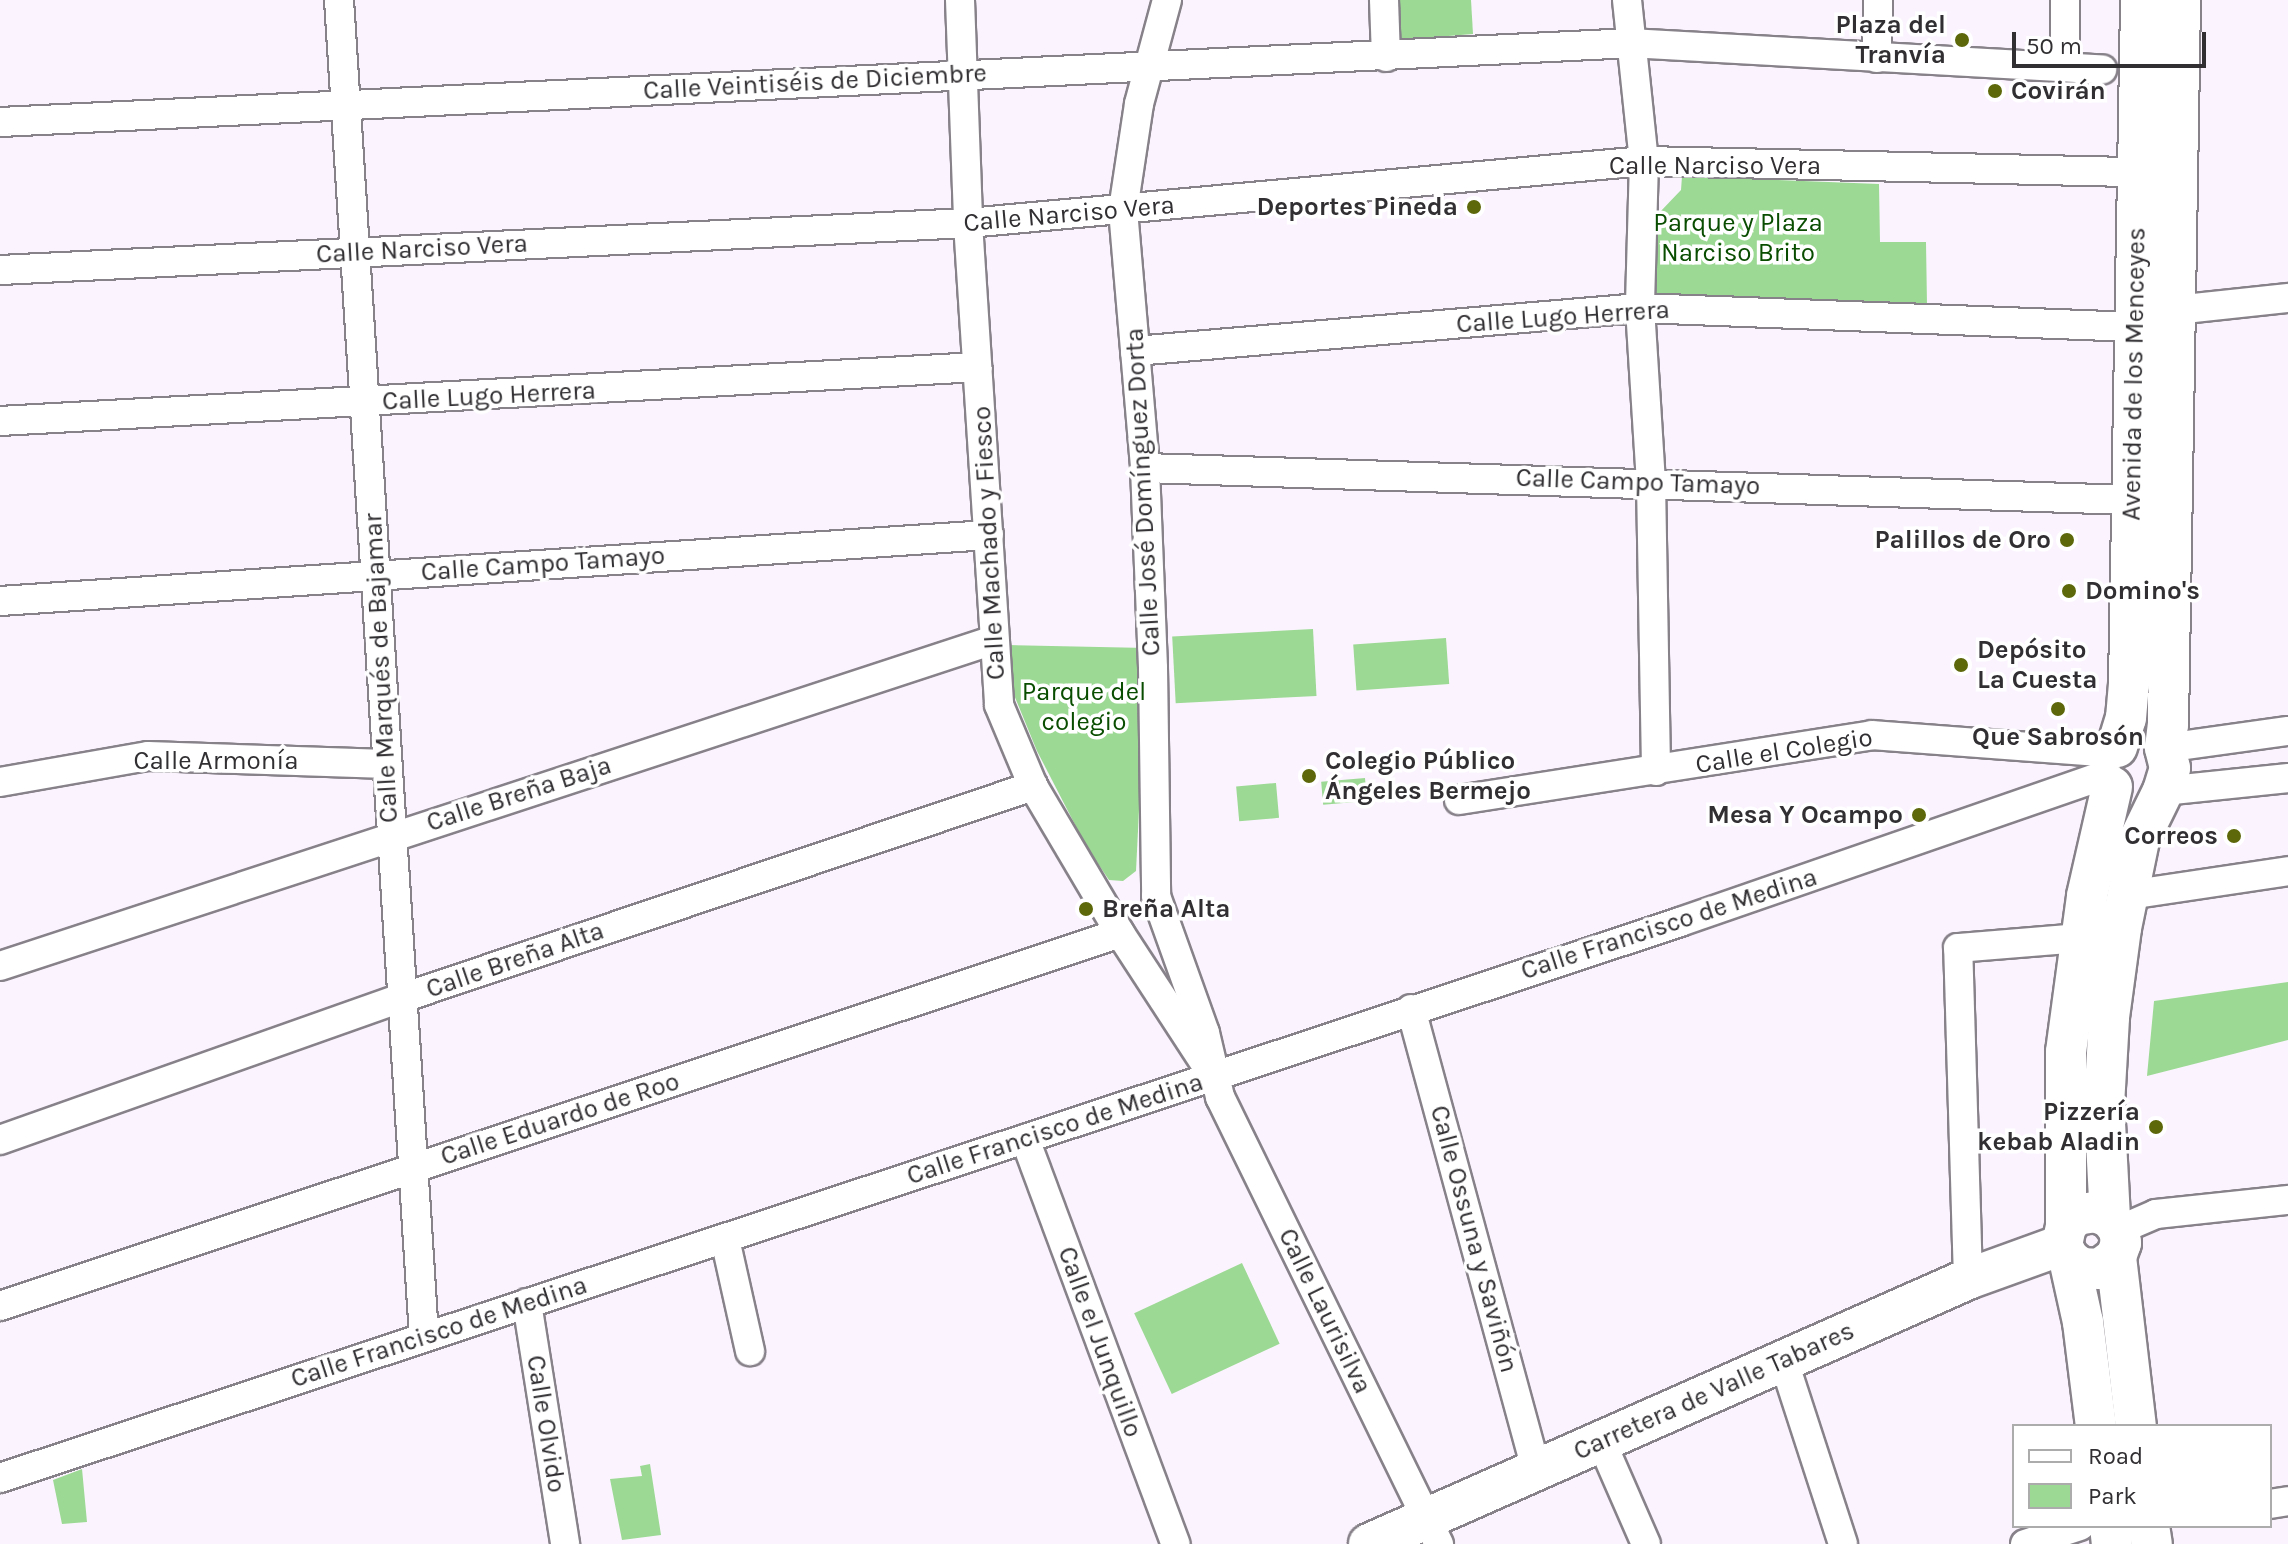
<!DOCTYPE html>
<html>
<head>
<meta charset="utf-8">
<style>
	body { margin:0 }
	#map { position:relative; width:2288px; height:1544px; overflow:hidden; background:#fbf4fe; font-family:Karla,sans-serif }
	div>[style] { position:absolute }
	.green>* { inset:0; background:#9cd994; transform-origin:0 0 }
	.roads { filter:drop-shadow(2px 0 #87818a) drop-shadow(-2px 0 #87818a) drop-shadow(0 2px #87818a) drop-shadow(0 -2px #87818a) }
	.street>* { height:28px; margin:-14px; padding:0 14px; transform-origin:14px; border-radius:14px; background:#fff }
	.secondary>* { height:40px; margin:-20px; padding:0 20px; transform-origin:20px; border-radius:20px; background:#fff }
	.dots>* { width:22px; height:22px; translate:-50% -50%; box-sizing:border-box; border:4px solid #fff; border-radius:50% }
	span { translate:-50% -50%; white-space:nowrap; text-align:center; line-height:1.15; -webkit-text-stroke:7px #fff; paint-order:stroke }
	.poi-label { font-size:26px; color:#312f32; font-weight:700 }
	.right { translate:-100% -50%; text-align:right }
	.left { translate:0 -50%; text-align:left }
	.street-label { font-size:26px; color:#312f32 }
	.park-label { font-size:26px; color:#094d01 }
	.legend { position:absolute; left:2012px; top:1424px; width:260px; height:104px; box-sizing:border-box; background:#fff; border:2px solid #adacad; margin:0; padding:10px 14px; list-style:none; font-size:24px; color:#312f32 }
	.legend li { display:flex; align-items:center; gap:16px; height:40px }
	.legend b { width:40px; border:2px solid #adacad }
	.scale { position:absolute; left:2012px; top:32px; width:194px; height:36px; box-sizing:border-box; border:4px solid #312f32; border-top:0; padding-left:10px; font-size:24px; line-height:28px; white-space:nowrap; color:#312f32; -webkit-text-stroke:6px #fff; paint-order:stroke }
</style>
</head>
<body>
<div id="map">
	<div class="green">
		<i style="clip-path:polygon(1398px 0,1471px 0,1473px 34px,1399px 40px)"></i>
		<i style="clip-path:polygon(1682px 176px,1879px 184px,1880px 242px,1926px 242px,1927px 304px,1655px 295px,1659px 213px,1681px 190px)"></i>
		<i style="left:1313px;top:629px;width:67px;height:141px;rotate:87deg"></i>
		<i style="left:1446px;top:638px;width:46px;height:93px;rotate:86deg"></i>
		<i style="clip-path:polygon(1009px 645px,1147px 648px,1136px 871px,1123px 881px,1109px 880px,1086px 846px,1037px 751px,1014px 695px)"></i>
		<i style="left:1365px;top:778px;width:23px;height:44px;rotate:85deg"></i>
		<i style="left:1276px;top:783px;width:35px;height:40px;rotate:85deg"></i>
		<i style="clip-path:polygon(2288px 982px,2288px 1040px,2147px 1076px,2154px 1001px)"></i>
		<i style="left:1242px;top:1263px;width:89px;height:119px;rotate:65deg"></i>
		<i style="clip-path:polygon(650px 1464px,661px 1535px,622px 1540px,610px 1479px,642px 1476px,640px 1466px)"></i>
		<i style="clip-path:polygon(82px 1469px,87px 1522px,62px 1524px,53px 1480px)"></i>
	</div>
	<div class="roads">
		<div class="street">
			<i style="left:339px;top:0;width:1339px;rotate:86.36deg"></i>
			<i style="left:960px;top:0;width:223px;rotate:87.9deg"></i>
			<i style="left:968px;top:223px;width:483px;rotate:86.3deg"></i>
			<i style="left:999px;top:705px;width:88px;rotate:67.2deg"></i>
			<i style="left:1033px;top:786px;width:171px;rotate:59.4deg"></i>
			<i style="left:1120px;top:933px;width:154px;rotate:56.9deg"></i>
			<i style="left:1167px;top:0;width:108px;rotate:105.1deg"></i>
			<i style="left:1139px;top:104px;width:107px;rotate:98.6deg"></i>
			<i style="left:1123px;top:210px;width:259px;rotate:85.1deg"></i>
			<i style="left:1145px;top:468px;width:200px;rotate:87.7deg"></i>
			<i style="left:1153px;top:668px;width:228px;rotate:89.2deg"></i>
			<i style="left:1156px;top:896px;width:145px;rotate:70.3deg"></i>
			<i style="left:1205px;top:1033px;width:66px;rotate:76.8deg"></i>
			<i style="left:1220px;top:1097px;width:498px;rotate:63.9deg"></i>
			<i style="left:1384px;top:0;width:57px;rotate:88deg"></i>
			<i style="left:1627px;top:0;width:162px;rotate:84deg"></i>
			<i style="left:1644px;top:161px;width:147px;rotate:91.6deg"></i>
			<i style="left:1640px;top:308px;width:174px;rotate:86.4deg"></i>
			<i style="left:1651px;top:482px;width:289px;rotate:89deg"></i>
			<i style="left:2065px;top:0;width:67px;rotate:90deg"></i>
			<i style="left:1877px;top:58px;width:58px;rotate:-89deg"></i>
			<i style="left:0;top:122px;width:1632px;rotate:-2.77deg"></i>
			<i style="left:1630px;top:43px;width:473px;rotate:3.2deg"></i>
			<i style="left:0;top:270px;width:969px;rotate:-2.78deg"></i>
			<i style="left:968px;top:223px;width:679px;rotate:-5.24deg"></i>
			<i style="left:1644px;top:161px;width:494px;rotate:1.3deg"></i>
			<i style="left:2175px;top:310px;width:114px;rotate:-6.1deg"></i>
			<i style="left:1135px;top:351px;width:507px;rotate:-4.87deg"></i>
			<i style="left:1640px;top:308px;width:495px;rotate:2.2deg"></i>
			<i style="left:0;top:421px;width:979px;rotate:-3.16deg"></i>
			<i style="left:1145px;top:468px;width:988px;rotate:1.86deg"></i>
			<i style="left:0;top:601px;width:991px;rotate:-3.82deg"></i>
			<i style="left:2165px;top:748px;width:124px;rotate:-7.9deg"></i>
			<i style="left:0;top:782px;width:150px;rotate:-10deg"></i>
			<i style="left:148px;top:756px;width:239px;rotate:1.9deg"></i>
			<i style="left:2163px;top:791px;width:126px;rotate:-5.9deg"></i>
			<i style="left:1459px;top:800px;width:418px;rotate:-8.9deg"></i>
			<i style="left:1872px;top:735px;width:241px;rotate:4.3deg"></i>
			<i style="left:2128px;top:895px;width:162px;rotate:-8.5deg"></i>
			<i style="left:0;top:966px;width:1046px;rotate:-18.16deg"></i>
			<i style="left:1411px;top:1009px;width:478px;rotate:74.8deg"></i>
			<i style="left:1025px;top:1139px;width:432px;rotate:69.6deg"></i>
			<i style="left:0;top:1140px;width:426px;rotate:-19.5deg"></i>
			<i style="left:402px;top:998px;width:666px;rotate:-18.57deg"></i>
			<i style="left:2119px;top:1230px;width:40px;rotate:-23.4deg"></i>
			<i style="left:2156px;top:1214px;width:133px;rotate:-6.1deg"></i>
			<i style="left:725px;top:1239px;width:115px;rotate:77.4deg"></i>
			<i style="left:1968px;top:1279px;width:331px;rotate:-91.7deg"></i>
			<i style="left:1958px;top:948px;width:121px;rotate:-4.7deg"></i>
			<i style="left:527px;top:1303px;width:244px;rotate:81deg"></i>
			<i style="left:0;top:1306px;width:1180px;rotate:-18.42deg"></i>
			<i style="left:1783px;top:1359px;width:194px;rotate:72deg"></i>
			<i style="left:1601px;top:1441px;width:112px;rotate:66.4deg"></i>
			<i style="left:0;top:1478px;width:1770px;rotate:-18.31deg"></i>
			<i style="left:1680px;top:922px;width:452px;rotate:-19.1deg"></i>
			<i style="left:2270px;top:1504px;width:18px;rotate:-9deg"></i>
			<i style="left:2025px;top:1544px;width:58px;rotate:-18.1deg"></i>
		</div>
		<div class="secondary">
			<i style="left:2117px;top:747px;width:30px;rotate:-73deg"></i>
			<i style="left:2126px;top:718px;width:34px;rotate:-85deg"></i>
			<i style="left:2129px;top:684px;width:684px;rotate:-88.99deg"></i>
			<i style="left:2110px;top:1218px;width:113px;rotate:-93deg"></i>
			<i style="left:2104px;top:1105px;width:88px;rotate:-86.7deg"></i>
			<i style="left:2109px;top:1017px;width:90px;rotate:-82.3deg"></i>
			<i style="left:2121px;top:928px;width:90px;rotate:-78.4deg"></i>
			<i style="left:2139px;top:840px;width:55px;rotate:-63.9deg"></i>
			<i style="left:2163px;top:791px;width:24px;rotate:-73deg"></i>
			<i style="left:2170px;top:768px;width:21px;rotate:-104deg"></i>
			<i style="left:2165px;top:748px;width:24px;rotate:-83deg"></i>
			<i style="left:2168px;top:724px;width:724px;rotate:-89.05deg"></i>
			<i style="left:2066px;top:1226px;width:15px;rotate:-48deg"></i>
			<i style="left:2076px;top:1215px;width:20px;rotate:-9deg"></i>
			<i style="left:2096px;top:1212px;width:15px;rotate:23deg"></i>
			<i style="left:2110px;top:1218px;width:15px;rotate:53deg"></i>
			<i style="left:2119px;top:1230px;width:13px;rotate:81deg"></i>
			<i style="left:2121px;top:1243px;width:15px;rotate:110deg"></i>
			<i style="left:2116px;top:1257px;width:20px;rotate:143deg"></i>
			<i style="left:2100px;top:1269px;width:19px;rotate:-177deg"></i>
			<i style="left:2081px;top:1268px;width:15px;rotate:-143deg"></i>
			<i style="left:2069px;top:1259px;width:16px;rotate:-117deg"></i>
			<i style="left:2062px;top:1245px;width:19px;rotate:-78deg"></i>
			<i style="left:2066px;top:1226px;width:174px;rotate:-90deg"></i>
			<i style="left:2066px;top:1052px;width:157px;rotate:-82.3deg"></i>
			<i style="left:2087px;top:896px;width:112px;rotate:-77.1deg"></i>
			<i style="left:2116px;top:1257px;width:170px;rotate:83.3deg"></i>
			<i style="left:2069px;top:1259px;width:65px;rotate:77.5deg"></i>
			<i style="left:2083px;top:1322px;width:105px;rotate:82.9deg"></i>
			<i style="left:2110px;top:1526px;width:18px;rotate:84deg"></i>
			<i style="left:2149px;top:1526px;width:18px;rotate:81deg"></i>
			<i style="left:1369px;top:1544px;width:655px;rotate:-23.86deg"></i>
			<i style="left:1968px;top:1279px;width:100px;rotate:-19.9deg"></i>
		</div>
	</div>
	<div class="dots">
		<i style="left:1962px;top:40px;background:#5d680b"></i>
		<i style="left:1995px;top:91px;background:#5d680b"></i>
		<i style="left:1474px;top:207px;background:#5d680b"></i>
		<i style="left:2067px;top:540px;background:#5d680b"></i>
		<i style="left:2069px;top:591px;background:#5d680b"></i>
		<i style="left:1961px;top:665px;background:#5d680b"></i>
		<i style="left:2058px;top:709px;background:#5d680b"></i>
		<i style="left:1309px;top:776px;background:#5d680b"></i>
		<i style="left:1919px;top:815px;background:#5d680b"></i>
		<i style="left:2234px;top:836px;background:#5d680b"></i>
		<i style="left:1086px;top:909px;background:#5d680b"></i>
		<i style="left:2156px;top:1127px;background:#5d680b"></i>
	</div>
	<div class="poi-label">
		<span class="right" style="left:1946px;top:40px">Plaza del<br>Tranvía</span>
		<span class="left" style="left:2011px;top:91px">Covirán</span>
		<span class="right" style="left:1458px;top:207px">Deportes Pineda</span>
		<span class="right" style="left:2051px;top:540px">Palillos de Oro</span>
		<span class="left" style="left:2085px;top:591px">Domino's</span>
		<span class="left" style="left:1977px;top:665px">Depósito<br>La Cuesta</span>
		<span style="left:2058px;top:737px">Que Sabrosón</span>
		<span class="left" style="left:1325px;top:776px">Colegio Público<br>Ángeles Bermejo</span>
		<span class="right" style="left:1903px;top:815px">Mesa Y Ocampo</span>
		<span class="right" style="left:2218px;top:836px">Correos</span>
		<span class="left" style="left:1102px;top:909px">Breña Alta</span>
		<span class="right" style="left:2140px;top:1127px">Pizzería<br>kebab Aladin</span>
	</div>
	<div class="street-label">
		<span style="left:815px;top:82px;rotate:-3deg">Calle Veintiséis de Diciembre</span>
		<span style="left:1715px;top:166px">Calle Narciso Vera</span>
		<span style="left:1069px;top:214px;rotate:-5deg">Calle Narciso Vera</span>
		<span style="left:422px;top:249px;rotate:-3deg">Calle Narciso Vera</span>
		<span style="left:1563px;top:317px;rotate:-4deg">Calle Lugo Herrera</span>
		<span style="left:2134px;top:374px;rotate:-89deg">Avenida de los Menceyes</span>
		<span style="left:489px;top:396px;rotate:-3deg">Calle Lugo Herrera</span>
		<span style="left:1638px;top:482px;rotate:2deg">Calle Campo Tamayo</span>
		<span style="left:1143px;top:492px;rotate:-93deg">Calle José Domínguez Dorta</span>
		<span style="left:989px;top:543px;rotate:-93deg">Calle Machado y Fiesco</span>
		<span style="left:543px;top:564px;rotate:-4deg">Calle Campo Tamayo</span>
		<span style="left:381px;top:668px;rotate:-93deg">Calle Marqués de Bajamar</span>
		<span style="left:1784px;top:751px;rotate:-9deg">Calle el Colegio</span>
		<span style="left:216px;top:761px">Calle Armonía</span>
		<span style="left:519px;top:794px;rotate:-18deg">Calle Breña Baja</span>
		<span style="left:1669px;top:924px;rotate:-18deg">Calle Francisco de Medina</span>
		<span style="left:515px;top:960px;rotate:-19deg">Calle Breña Alta</span>
		<span style="left:560px;top:1119px;rotate:-18deg">Calle Eduardo de Roo</span>
		<span style="left:1055px;top:1129px;rotate:-18deg">Calle Francisco de Medina</span>
		<span style="left:1474px;top:1239px;rotate:75deg">Calle Ossuna y Saviñón</span>
		<span style="left:1325px;top:1311px;rotate:64deg">Calle Laurisilva</span>
		<span style="left:439px;top:1332px;rotate:-18deg">Calle Francisco de Medina</span>
		<span style="left:1100px;top:1342px;rotate:70deg">Calle el Junquillo</span>
		<span style="left:1714px;top:1391px;rotate:-24deg">Carretera de Valle Tabares</span>
		<span style="left:546px;top:1424px;rotate:81deg">Calle Olvido</span>
	</div>
	<div class="park-label">
		<span style="left:1738px;top:238px">Parque y Plaza<br>Narciso Brito</span>
		<span style="left:1084px;top:707px">Parque del<br>colegio</span>
	</div>
	<ul class="legend">
	<li><b style="height:10px;background:#fff"></b>Road</li>
	<li><b style="height:22px;background:#9cd994"></b>Park</li>
	</ul>
	<div class="scale">50 m</div>
</div>
</body>
</html>
